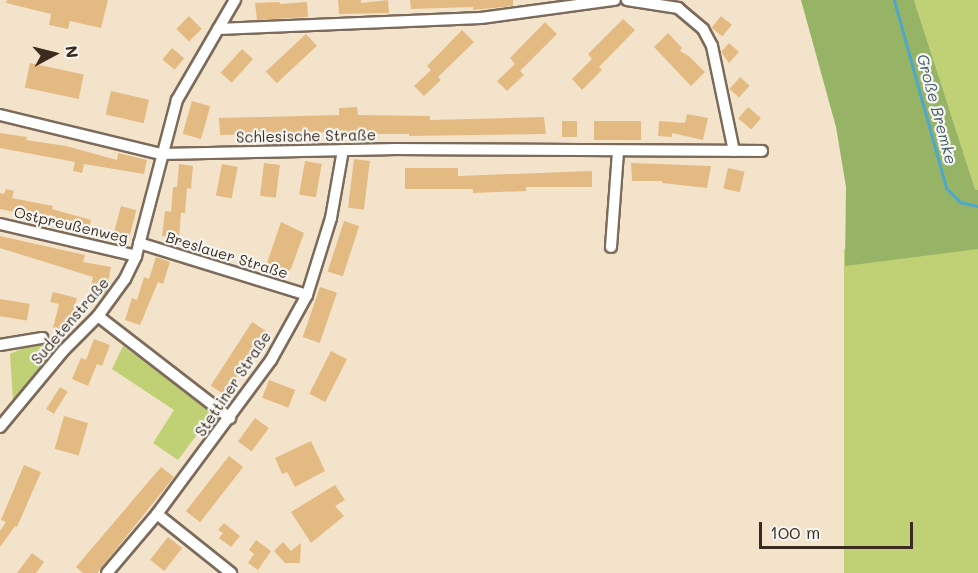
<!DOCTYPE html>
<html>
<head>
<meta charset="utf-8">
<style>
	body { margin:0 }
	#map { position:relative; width:978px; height:573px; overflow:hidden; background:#f4e3cb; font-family:Mali,sans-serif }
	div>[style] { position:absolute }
	.green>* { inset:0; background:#bfd174; transform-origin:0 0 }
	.forest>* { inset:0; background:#97b366 }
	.stream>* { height:3px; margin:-1.5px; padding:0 1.5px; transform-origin:1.5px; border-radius:1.5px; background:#4fa7cc }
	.building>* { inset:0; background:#e4ba83; transform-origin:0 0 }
	.roads { filter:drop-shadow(2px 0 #7c6b5b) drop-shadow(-2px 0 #7c6b5b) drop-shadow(0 2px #7c6b5b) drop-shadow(0 -2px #7c6b5b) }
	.minor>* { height:10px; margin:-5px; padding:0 5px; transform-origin:5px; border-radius:5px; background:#fff }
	span { translate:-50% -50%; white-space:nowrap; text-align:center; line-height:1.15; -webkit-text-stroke:4.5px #f6f6f2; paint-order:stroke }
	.street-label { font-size:15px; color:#3b2a1e }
	.water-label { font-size:16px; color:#435c64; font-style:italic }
	.north { position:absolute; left:24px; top:24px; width:60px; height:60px; -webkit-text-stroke:4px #f6f6f2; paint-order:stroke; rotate:83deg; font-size:16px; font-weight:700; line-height:24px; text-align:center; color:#3b2a1e }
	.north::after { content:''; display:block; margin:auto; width:21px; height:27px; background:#3b2a1e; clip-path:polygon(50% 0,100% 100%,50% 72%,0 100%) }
	.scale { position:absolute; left:759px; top:522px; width:154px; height:27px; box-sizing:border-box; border:3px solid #3b2a1e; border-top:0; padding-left:8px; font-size:18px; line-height:21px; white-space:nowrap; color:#3b2a1e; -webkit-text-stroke:4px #f6f6f2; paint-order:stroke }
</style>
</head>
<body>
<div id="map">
	<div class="green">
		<i style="clip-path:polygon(914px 0,978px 0,978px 190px,975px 189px)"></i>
		<i style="left:978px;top:249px;width:324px;height:134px;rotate:90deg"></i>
		<i style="clip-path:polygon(30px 345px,45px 345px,56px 351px,13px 401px,10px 354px)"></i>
		<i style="clip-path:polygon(123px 346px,214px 412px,178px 460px,153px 443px,174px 410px,112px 369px)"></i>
	</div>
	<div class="forest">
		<i style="clip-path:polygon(801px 0,914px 0,975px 189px,978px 190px,978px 249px,845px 266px,846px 187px,836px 127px)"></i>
	</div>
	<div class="stream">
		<i style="left:894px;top:0;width:195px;rotate:74.5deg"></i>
		<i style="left:946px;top:188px;width:20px;rotate:45deg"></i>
		<i style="left:960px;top:202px;width:18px;rotate:13deg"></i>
	</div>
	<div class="building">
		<i style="clip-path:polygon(7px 0,108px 0,101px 28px,70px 21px,68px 29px,49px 25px,51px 14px,6px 3px)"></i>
		<i style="clip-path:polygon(338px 0,361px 0,361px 3px,388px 0,389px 13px,339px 14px)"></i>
		<i style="clip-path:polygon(410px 0,513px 0,513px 6px,473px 10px,473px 7px,411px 9px)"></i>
		<i style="clip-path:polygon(279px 2px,280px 4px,307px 2px,308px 17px,257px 20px,255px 3px)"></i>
		<i style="left:189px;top:16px;width:18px;height:18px;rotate:45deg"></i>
		<i style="left:721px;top:16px;width:14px;height:15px;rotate:39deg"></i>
		<i style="clip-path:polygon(623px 19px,635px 30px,599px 67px,602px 70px,582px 90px,572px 79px,592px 59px,588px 54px)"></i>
		<i style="clip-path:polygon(545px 22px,557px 34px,520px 71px,524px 75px,507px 91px,497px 81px,515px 64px,510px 58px)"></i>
		<i style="clip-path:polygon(462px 30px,474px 42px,438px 77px,441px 80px,424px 96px,414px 86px,431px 70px,427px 66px)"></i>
		<i style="clip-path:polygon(668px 33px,682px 48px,680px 51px,689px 56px,705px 72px,691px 86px,654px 47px)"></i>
		<i style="left:306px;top:34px;width:16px;height:55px;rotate:47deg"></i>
		<i style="clip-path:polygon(729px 43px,739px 52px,729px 63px,721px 52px)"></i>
		<i style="left:172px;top:48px;width:16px;height:15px;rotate:40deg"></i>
		<i style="left:242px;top:49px;width:15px;height:32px;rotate:42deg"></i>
		<i style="left:30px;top:63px;width:55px;height:25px;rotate:12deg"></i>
		<i style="left:740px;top:77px;width:13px;height:16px;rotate:42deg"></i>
		<i style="left:111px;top:91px;width:39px;height:24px;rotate:13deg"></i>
		<i style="left:192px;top:101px;width:19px;height:34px;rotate:16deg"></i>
		<i style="clip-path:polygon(357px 107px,358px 115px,430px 116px,430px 120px,544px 117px,546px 134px,409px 136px,409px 134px,339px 134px,339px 132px,220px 135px,219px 118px,339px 115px,339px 108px)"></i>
		<i style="left:748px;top:107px;width:17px;height:15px;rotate:40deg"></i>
		<i style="clip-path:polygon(687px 114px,708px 118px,703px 140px,672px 133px,672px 137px,658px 136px,659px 121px,685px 123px)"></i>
		<i style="left:562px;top:121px;width:15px;height:16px"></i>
		<i style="left:594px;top:121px;width:47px;height:19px"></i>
		<i style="clip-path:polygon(0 133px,27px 137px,26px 140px,66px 146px,117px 160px,118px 153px,147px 160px,144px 174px,84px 164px,82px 173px,73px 171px,75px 162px,0 148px)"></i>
		<i style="left:354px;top:159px;width:16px;height:49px;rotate:7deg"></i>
		<i style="left:305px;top:161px;width:17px;height:34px;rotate:10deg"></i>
		<i style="left:264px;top:163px;width:16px;height:33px;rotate:7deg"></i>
		<i style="clip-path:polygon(631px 163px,711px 166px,707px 188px,662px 183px,662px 181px,632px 181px)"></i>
		<i style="clip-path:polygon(179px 164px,193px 166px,191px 189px,187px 188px,185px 213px,181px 213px,179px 238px,162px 236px,165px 211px,171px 212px,173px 187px,177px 187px)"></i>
		<i style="left:222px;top:164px;width:16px;height:32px;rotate:11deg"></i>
		<i style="clip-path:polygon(405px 168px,458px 168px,458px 176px,592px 171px,592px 187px,526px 187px,526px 191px,473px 193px,473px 189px,405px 189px)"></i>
		<i style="left:728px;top:168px;width:17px;height:21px;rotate:13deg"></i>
		<i style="clip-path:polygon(6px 189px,14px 191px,12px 198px,53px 206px,52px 209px,91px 220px,88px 234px,61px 227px,62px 222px,0 209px,0 193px,4px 194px)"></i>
		<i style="left:121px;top:206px;width:16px;height:30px;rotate:15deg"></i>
		<i style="left:344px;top:221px;width:16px;height:53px;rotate:18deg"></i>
		<i style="clip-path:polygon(281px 222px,304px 233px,291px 269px,288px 271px,267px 263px)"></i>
		<i style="clip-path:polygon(0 236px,85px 255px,83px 262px,111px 267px,106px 292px,103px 296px,89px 294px,93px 277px,0 248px)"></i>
		<i style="clip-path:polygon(156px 257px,170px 262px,163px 284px,158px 282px,140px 325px,125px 320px,132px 298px,137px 300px,144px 277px,149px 279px)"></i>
		<i style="left:320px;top:287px;width:18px;height:53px;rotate:19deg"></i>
		<i style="clip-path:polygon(53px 292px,77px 298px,68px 332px,53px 328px,59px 304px,50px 302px)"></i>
		<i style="left:0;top:299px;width:30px;height:17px;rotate:9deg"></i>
		<i style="left:252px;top:322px;width:17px;height:76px;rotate:33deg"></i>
		<i style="clip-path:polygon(94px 339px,110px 345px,102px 366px,97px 364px,88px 386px,72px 379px,81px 358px,86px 360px)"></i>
		<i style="left:331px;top:351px;width:18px;height:48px;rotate:27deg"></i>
		<i style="left:269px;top:380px;width:28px;height:19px;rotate:21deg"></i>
		<i style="left:60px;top:387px;width:9px;height:26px;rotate:32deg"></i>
		<i style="left:64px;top:416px;width:25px;height:34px;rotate:16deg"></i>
		<i style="left:255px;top:418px;width:17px;height:29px;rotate:36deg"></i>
		<i style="clip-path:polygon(311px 441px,325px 471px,295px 487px,287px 472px,282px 474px,275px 458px)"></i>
		<i style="left:229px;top:456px;width:18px;height:70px;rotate:38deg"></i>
		<i style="clip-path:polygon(24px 465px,41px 472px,17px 527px,15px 526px,0 547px,0 531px,6px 522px,1px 520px)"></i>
		<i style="clip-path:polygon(161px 467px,174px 477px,97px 573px,83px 573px,76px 567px)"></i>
		<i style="clip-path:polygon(335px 485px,345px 500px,335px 506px,344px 516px,311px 543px,291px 512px)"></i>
		<i style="clip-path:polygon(224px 523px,240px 536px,231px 547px,219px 538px,223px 533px,218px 530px)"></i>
		<i style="left:168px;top:537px;width:18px;height:29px;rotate:38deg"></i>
		<i style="clip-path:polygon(256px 540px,271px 551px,258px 570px,248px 563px,254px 554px,249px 550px)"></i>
		<i style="clip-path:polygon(283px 542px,291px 551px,301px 543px,300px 563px,285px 563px,274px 551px)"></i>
		<i style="clip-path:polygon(32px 553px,44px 562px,36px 573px,17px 573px)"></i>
	</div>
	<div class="roads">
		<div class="minor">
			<i style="left:627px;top:0;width:52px;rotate:8.9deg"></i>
			<i style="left:678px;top:8px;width:33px;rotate:40deg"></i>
			<i style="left:703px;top:29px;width:19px;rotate:62deg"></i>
			<i style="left:712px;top:46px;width:107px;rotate:78.2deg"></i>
			<i style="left:218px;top:29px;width:263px;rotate:-2.4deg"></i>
			<i style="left:481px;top:18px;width:135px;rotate:-7.7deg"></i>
			<i style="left:0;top:115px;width:166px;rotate:13.6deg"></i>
			<i style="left:161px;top:154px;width:236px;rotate:-1.2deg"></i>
			<i style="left:397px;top:149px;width:365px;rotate:0.3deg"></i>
			<i style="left:0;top:224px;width:140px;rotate:13.2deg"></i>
			<i style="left:139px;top:243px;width:176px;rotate:17.2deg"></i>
			<i style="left:611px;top:247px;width:96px;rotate:-85.8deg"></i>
			<i style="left:98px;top:316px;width:167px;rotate:37.7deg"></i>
			<i style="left:0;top:345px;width:43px;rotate:-9.5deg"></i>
			<i style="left:0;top:427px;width:100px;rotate:-50.3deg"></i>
			<i style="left:64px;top:350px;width:48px;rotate:-45deg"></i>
			<i style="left:98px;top:316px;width:46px;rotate:-53.9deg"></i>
			<i style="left:125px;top:279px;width:25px;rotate:-64deg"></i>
			<i style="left:136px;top:256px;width:161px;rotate:-75.3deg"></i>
			<i style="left:177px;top:100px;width:116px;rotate:-59.9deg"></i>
			<i style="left:157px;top:514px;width:95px;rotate:38.6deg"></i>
			<i style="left:107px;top:573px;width:77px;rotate:-49.7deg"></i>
			<i style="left:157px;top:514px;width:192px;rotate:-53.5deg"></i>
			<i style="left:271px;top:360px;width:74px;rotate:-61deg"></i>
			<i style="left:307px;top:295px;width:81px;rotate:-72.7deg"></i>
			<i style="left:331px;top:218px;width:69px;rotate:-80deg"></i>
		</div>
	</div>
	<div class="street-label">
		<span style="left:306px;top:136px;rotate:-1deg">Schlesische Straße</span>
		<span style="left:71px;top:225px;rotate:13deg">Ostpreußenweg</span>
		<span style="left:227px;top:255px;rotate:17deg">Breslauer Straße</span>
		<span style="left:70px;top:321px;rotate:-49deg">Sudetenstraße</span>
		<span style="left:233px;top:384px;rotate:-56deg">Stettiner Straße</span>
	</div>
	<div class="water-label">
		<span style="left:937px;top:109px;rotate:75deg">Große Bremke</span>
	</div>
	<div class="north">N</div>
	<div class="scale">100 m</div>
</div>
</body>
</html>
